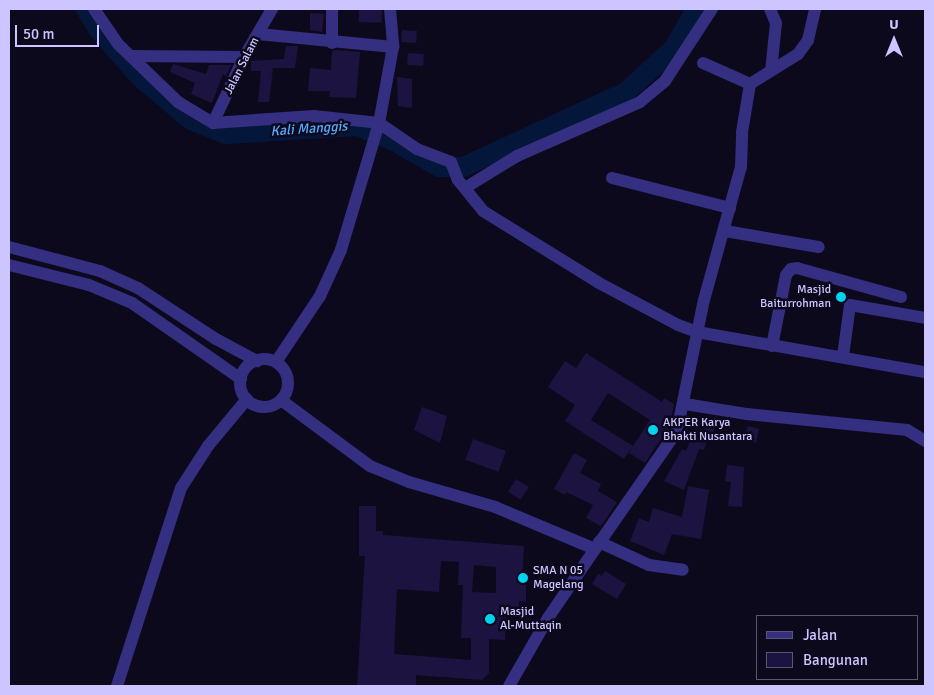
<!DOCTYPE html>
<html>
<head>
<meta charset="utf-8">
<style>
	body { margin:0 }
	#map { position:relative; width:934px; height:695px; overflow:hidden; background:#0d091d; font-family:Signika,sans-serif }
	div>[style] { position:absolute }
	.river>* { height:20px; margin:-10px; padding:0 10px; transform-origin:10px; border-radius:10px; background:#04173b }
	.building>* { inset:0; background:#1d1340; transform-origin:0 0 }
	.street>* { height:12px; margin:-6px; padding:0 6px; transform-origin:6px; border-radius:6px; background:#342f81 }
	.street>.ring { margin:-6px; padding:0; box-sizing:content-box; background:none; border:12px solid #342f81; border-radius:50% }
	.dots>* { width:14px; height:14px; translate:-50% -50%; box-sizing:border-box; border:2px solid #0d091d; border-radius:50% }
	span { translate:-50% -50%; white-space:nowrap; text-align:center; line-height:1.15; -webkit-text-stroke:5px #0d091d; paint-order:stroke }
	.street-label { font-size:12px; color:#cdc5ff }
	.poi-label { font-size:12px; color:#cdc5ff }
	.right { translate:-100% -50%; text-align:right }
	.left { translate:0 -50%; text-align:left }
	.water-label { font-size:14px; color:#53acff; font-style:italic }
	.frame { position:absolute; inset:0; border:10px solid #cdc5ff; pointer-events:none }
	.legend { position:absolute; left:756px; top:615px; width:162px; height:65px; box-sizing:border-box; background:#0d091d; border:1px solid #5a5477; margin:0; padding:6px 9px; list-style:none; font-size:15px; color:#cdc5ff }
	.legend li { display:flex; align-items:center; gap:10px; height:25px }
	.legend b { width:25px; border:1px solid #5a5477 }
	.north { position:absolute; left:869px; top:15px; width:50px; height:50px; -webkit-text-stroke:4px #0d091d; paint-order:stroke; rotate:0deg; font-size:14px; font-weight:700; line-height:20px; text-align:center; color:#cdc5ff }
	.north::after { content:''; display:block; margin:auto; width:18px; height:22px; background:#cdc5ff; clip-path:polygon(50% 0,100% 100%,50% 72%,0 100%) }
	.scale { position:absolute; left:15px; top:25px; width:84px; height:22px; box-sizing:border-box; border:2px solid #cdc5ff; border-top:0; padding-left:6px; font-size:15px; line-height:18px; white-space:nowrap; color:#cdc5ff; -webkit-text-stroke:4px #0d091d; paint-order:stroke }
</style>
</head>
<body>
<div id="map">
	<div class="river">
		<i style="left:86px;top:9px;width:23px;rotate:59deg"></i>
		<i style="left:98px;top:29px;width:64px;rotate:48.8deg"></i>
		<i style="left:140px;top:77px;width:67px;rotate:40.1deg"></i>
		<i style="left:191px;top:120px;width:38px;rotate:22deg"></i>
		<i style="left:226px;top:134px;width:132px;rotate:-3.5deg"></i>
		<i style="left:358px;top:126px;width:41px;rotate:22.8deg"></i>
		<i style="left:396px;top:142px;width:50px;rotate:30.2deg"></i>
		<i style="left:439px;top:167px;width:24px"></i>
		<i style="left:463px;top:167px;width:179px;rotate:-24.7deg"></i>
		<i style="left:626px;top:92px;width:65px;rotate:-42.5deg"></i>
		<i style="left:674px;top:48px;width:45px;rotate:-60.6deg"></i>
	</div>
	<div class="building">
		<i style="left:359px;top:9px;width:23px;height:13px;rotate:2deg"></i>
		<i style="clip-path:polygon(310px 13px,324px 14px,322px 32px,310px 30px)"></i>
		<i style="left:402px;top:30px;width:15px;height:12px;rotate:4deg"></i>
		<i style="clip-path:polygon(286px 46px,298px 46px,295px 68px,273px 68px,269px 102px,258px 102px,261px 71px,251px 71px,251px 61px,284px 59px)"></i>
		<i style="clip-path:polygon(336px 50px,360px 52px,356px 98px,329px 97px,330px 91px,308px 91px,310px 68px,331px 70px,332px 51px)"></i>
		<i style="left:408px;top:53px;width:16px;height:12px;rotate:4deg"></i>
		<i style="clip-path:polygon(173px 64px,206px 74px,209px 65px,231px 65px,226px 76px,223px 74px,212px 103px,191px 94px,195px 83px,170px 72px)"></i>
		<i style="clip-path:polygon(397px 77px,412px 79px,412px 108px,398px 106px)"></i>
		<i style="clip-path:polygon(evenodd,586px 353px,662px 402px,664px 398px,674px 404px,670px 425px,645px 463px,629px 453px,633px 446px,624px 459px,565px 421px,575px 405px,548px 387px,565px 361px,576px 368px,586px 353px,608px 393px,650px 420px,633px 446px,591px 420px,608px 393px)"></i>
		<i style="clip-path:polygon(422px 407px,447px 416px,440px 443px,414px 430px)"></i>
		<i style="left:708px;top:416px;width:10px;height:20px;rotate:17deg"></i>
		<i style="clip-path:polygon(748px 426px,759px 429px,756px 443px,744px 439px)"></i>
		<i style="clip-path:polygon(692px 435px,707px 440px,704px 450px,699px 449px,684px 490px,664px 481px,682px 449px,686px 451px)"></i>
		<i style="left:473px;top:439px;width:35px;height:22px;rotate:20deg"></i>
		<i style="clip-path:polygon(574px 453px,587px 460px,580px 473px,601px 484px,598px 491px,617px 502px,601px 526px,586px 518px,593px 505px,566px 492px,565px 495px,554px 489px)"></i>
		<i style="clip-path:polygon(727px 465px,744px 467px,742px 507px,728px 506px,731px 482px,725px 481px)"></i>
		<i style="left:516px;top:479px;width:15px;height:15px;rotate:32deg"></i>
		<i style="clip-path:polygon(688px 486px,709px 490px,701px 539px,672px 534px,664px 555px,630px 541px,639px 518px,649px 522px,653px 508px,682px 517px)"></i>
		<i style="clip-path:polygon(evenodd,359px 506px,376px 506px,376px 531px,383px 531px,383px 535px,524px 546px,522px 580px,526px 580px,526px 602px,519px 601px,519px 612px,506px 612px,505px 640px,489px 639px,489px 673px,482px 680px,416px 675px,416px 686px,357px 686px,365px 556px,359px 556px,359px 506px,441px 561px,459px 562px,458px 585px,463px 585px,461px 638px,471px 638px,471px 660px,394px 654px,397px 589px,439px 592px,441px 561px,359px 506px,474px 565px,496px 567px,496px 593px,472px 592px,474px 565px)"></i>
		<i style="clip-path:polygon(605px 571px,626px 584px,617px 599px,592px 584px,598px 574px,602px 576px)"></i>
	</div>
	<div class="street">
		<i style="left:94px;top:9px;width:42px;rotate:55.6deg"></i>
		<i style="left:118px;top:44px;width:83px;rotate:44deg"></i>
		<i style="left:178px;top:102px;width:41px;rotate:31deg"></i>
		<i style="left:213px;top:123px;width:101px;rotate:-4deg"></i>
		<i style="left:314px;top:116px;width:65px;rotate:6.1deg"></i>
		<i style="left:379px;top:123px;width:46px;rotate:34.4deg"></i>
		<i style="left:417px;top:149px;width:36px;rotate:21deg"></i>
		<i style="left:451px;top:162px;width:19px;rotate:69deg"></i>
		<i style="left:458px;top:180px;width:40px;rotate:51deg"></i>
		<i style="left:483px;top:211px;width:137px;rotate:31.8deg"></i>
		<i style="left:599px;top:283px;width:89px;rotate:28deg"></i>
		<i style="left:678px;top:325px;width:20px;rotate:20deg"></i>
		<i style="left:697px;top:332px;width:231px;rotate:10deg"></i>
		<i style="left:390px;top:9px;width:38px;rotate:85deg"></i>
		<i style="left:770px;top:9px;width:15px;rotate:67deg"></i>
		<i style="left:776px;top:23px;width:48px;rotate:95.9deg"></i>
		<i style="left:258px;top:34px;width:136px;rotate:5.5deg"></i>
		<i style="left:393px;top:47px;width:77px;rotate:100.4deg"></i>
		<i style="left:379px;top:123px;width:133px;rotate:106.7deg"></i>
		<i style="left:341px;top:250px;width:51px;rotate:114.5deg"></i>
		<i style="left:320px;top:296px;width:79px;rotate:123.7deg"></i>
		<i style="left:332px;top:43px;width:34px;rotate:-90deg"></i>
		<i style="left:132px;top:56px;width:112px;rotate:0.5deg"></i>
		<i style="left:703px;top:63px;width:51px;rotate:24.1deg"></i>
		<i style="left:213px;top:123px;width:73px;rotate:-64.8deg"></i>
		<i style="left:244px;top:57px;width:56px;rotate:-59.7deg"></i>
		<i style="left:612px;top:178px;width:122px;rotate:14.3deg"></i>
		<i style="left:465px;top:188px;width:61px;rotate:-31.6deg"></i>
		<i style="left:517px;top:156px;width:134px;rotate:-23.7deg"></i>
		<i style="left:640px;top:102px;width:33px;rotate:-40deg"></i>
		<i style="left:665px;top:81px;width:86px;rotate:-56.9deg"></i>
		<i style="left:725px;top:231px;width:95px;rotate:9.7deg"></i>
		<i style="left:9px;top:247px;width:94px;rotate:14.8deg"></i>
		<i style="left:100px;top:271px;width:42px;rotate:24.1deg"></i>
		<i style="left:138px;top:288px;width:93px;rotate:33.2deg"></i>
		<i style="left:216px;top:339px;width:47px;rotate:28.2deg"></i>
		<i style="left:9px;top:265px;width:82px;rotate:14deg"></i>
		<i style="left:89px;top:285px;width:47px;rotate:22.7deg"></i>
		<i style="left:132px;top:303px;width:133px;rotate:34.9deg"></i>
		<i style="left:772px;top:346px;width:72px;rotate:-78.8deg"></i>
		<i style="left:786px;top:275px;width:8px;rotate:-50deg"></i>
		<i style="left:791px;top:269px;width:6px;rotate:-9deg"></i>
		<i style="left:797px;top:268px;width:108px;rotate:15.6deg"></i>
		<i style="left:843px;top:356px;width:51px;rotate:-82.2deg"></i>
		<i style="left:850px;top:305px;width:76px;rotate:9.8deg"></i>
		<i class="ring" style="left:240px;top:359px;width:36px;height:36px"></i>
		<i style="left:281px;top:400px;width:111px;rotate:36.6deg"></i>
		<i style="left:370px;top:466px;width:42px;rotate:22.3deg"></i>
		<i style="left:409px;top:482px;width:90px;rotate:16.2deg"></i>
		<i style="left:495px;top:507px;width:108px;rotate:22.8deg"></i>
		<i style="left:595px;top:549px;width:83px;rotate:124.3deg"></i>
		<i style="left:548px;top:618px;width:78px;rotate:119.8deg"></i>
		<i style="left:685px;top:404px;width:63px;rotate:9.2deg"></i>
		<i style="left:747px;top:414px;width:161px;rotate:5.7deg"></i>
		<i style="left:907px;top:430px;width:21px;rotate:31deg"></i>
		<i style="left:599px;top:542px;width:55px;rotate:24.7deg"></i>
		<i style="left:649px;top:565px;width:34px;rotate:8deg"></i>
		<i style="left:595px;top:549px;width:144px;rotate:-55.2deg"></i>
		<i style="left:677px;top:431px;width:134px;rotate:-78.4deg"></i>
		<i style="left:704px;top:300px;width:138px;rotate:-74.5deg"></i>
		<i style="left:741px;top:167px;width:35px;rotate:-88deg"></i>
		<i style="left:742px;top:132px;width:49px;rotate:-80.5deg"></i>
		<i style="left:750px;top:84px;width:57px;rotate:-32deg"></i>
		<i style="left:798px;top:54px;width:17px;rotate:-54deg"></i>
		<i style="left:808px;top:40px;width:32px;rotate:-77deg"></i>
		<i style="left:117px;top:686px;width:208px;rotate:-72.1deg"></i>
		<i style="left:181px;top:488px;width:50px;rotate:-57.3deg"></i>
		<i style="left:208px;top:446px;width:61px;rotate:-50.3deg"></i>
	</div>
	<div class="dots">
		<i style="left:841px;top:297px;background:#00d3f0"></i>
		<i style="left:653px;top:430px;background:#00d3f0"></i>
		<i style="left:523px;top:578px;background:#00d3f0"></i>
		<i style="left:490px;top:619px;background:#00d3f0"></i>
	</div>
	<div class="street-label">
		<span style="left:242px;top:66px;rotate:-63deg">Jalan Salam</span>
	</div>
	<div class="poi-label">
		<span class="right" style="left:831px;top:297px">Masjid<br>Baiturrohman</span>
		<span class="left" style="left:663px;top:430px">AKPER Karya<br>Bhakti Nusantara</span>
		<span class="left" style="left:533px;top:578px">SMA N 05<br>Magelang</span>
		<span class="left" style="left:500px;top:619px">Masjid<br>Al-Muttaqin</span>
	</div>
	<div class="water-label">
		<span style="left:309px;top:129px;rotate:-4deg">Kali Manggis</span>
	</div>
	<div class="frame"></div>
	<ul class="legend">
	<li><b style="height:6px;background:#342f81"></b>Jalan</li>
	<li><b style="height:14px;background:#1d1340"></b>Bangunan</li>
	</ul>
	<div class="north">U</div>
	<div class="scale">50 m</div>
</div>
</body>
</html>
